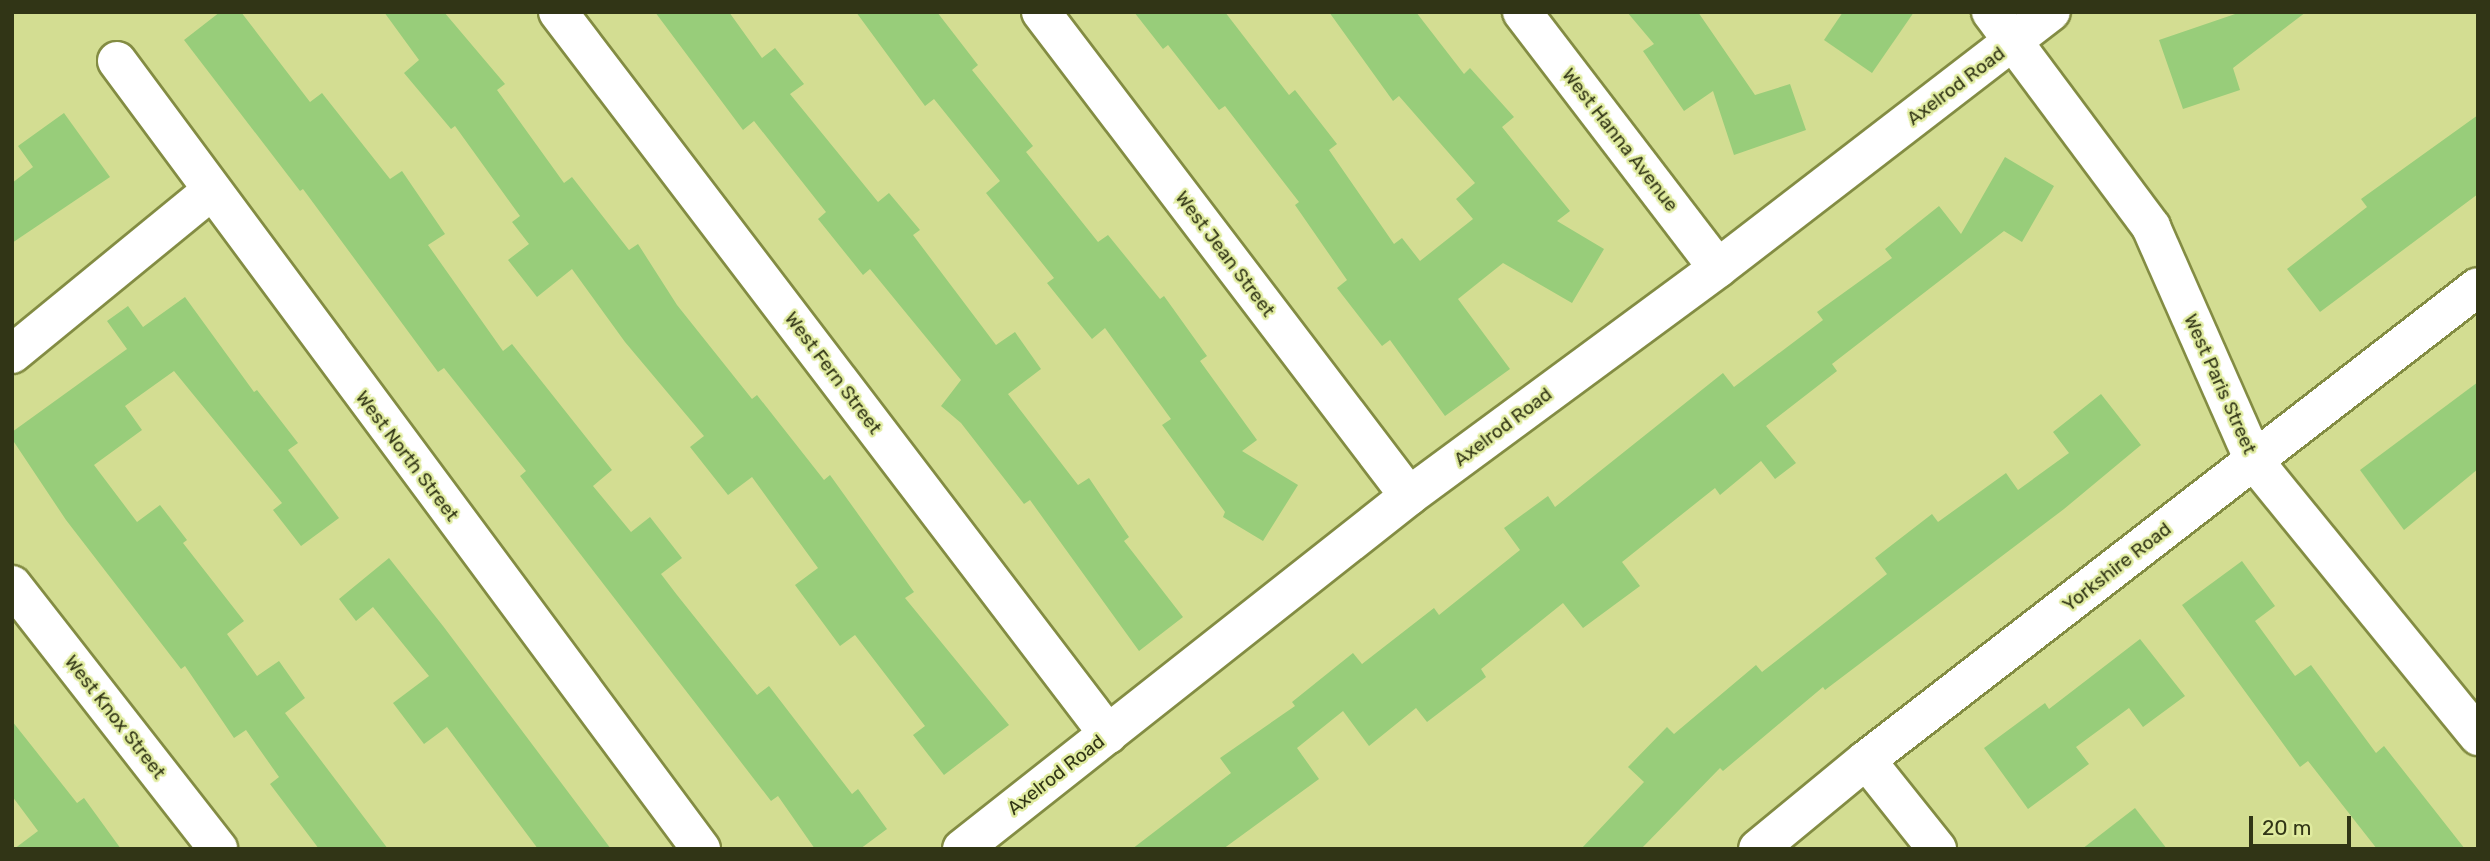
<!DOCTYPE html>
<html>
<head>
<meta charset="utf-8">
<style>
	body { margin:0 }
	#map { position:relative; width:2490px; height:861px; overflow:hidden; background:#d3dd92; font-family:Rubik,sans-serif }
	div>[style] { position:absolute }
	.building>* { inset:0; background:#98cd7a }
	.roads { filter:drop-shadow(2px 0 #838c43) drop-shadow(-2px 0 #838c43) drop-shadow(0 2px #838c43) drop-shadow(0 -2px #838c43) }
	.minor>* { height:38px; margin:-19px; padding:0 19px; transform-origin:19px; border-radius:19px; background:#fff }
	span { translate:-50% -50%; white-space:nowrap; text-align:center; line-height:1.15; -webkit-text-stroke:5px #e0eb9f; paint-order:stroke }
	.street-label { font-size:19px; color:#313516 }
	.frame { position:absolute; inset:0; border:14px solid #313516; pointer-events:none }
	.scale { position:absolute; left:2249px; top:816px; width:102px; height:32px; box-sizing:border-box; border:4px solid #313516; border-top:0; padding-left:9px; font-size:21px; line-height:24px; white-space:nowrap; color:#313516; -webkit-text-stroke:5px #e0eb9f; paint-order:stroke }
</style>
</head>
<body>
<div id="map">
	<div class="building">
		<i style="clip-path:polygon(220px 12px,241px 12px,310px 102px,322px 93px,390px 179px,402px 171px,445px 234px,428px 245px,503px 351px,512px 344px,612px 470px,593px 486px,631px 532px,650px 517px,682px 558px,661px 574px,677px 595px,757px 695px,769px 686px,852px 794px,858px 789px,887px 829px,860px 849px,815px 849px,778px 796px,771px 801px,520px 476px,526px 471px,444px 368px,438px 372px,303px 189px,300px 191px,184px 40px)"></i>
		<i style="clip-path:polygon(384px 12px,444px 12px,505px 84px,497px 90px,564px 183px,572px 177px,629px 250px,638px 244px,677px 305px,752px 399px,757px 395px,824px 480px,830px 475px,914px 592px,905px 598px,1009px 725px,944px 775px,913px 735px,925px 726px,855px 635px,840px 646px,795px 585px,818px 568px,752px 477px,728px 495px,690px 447px,704px 436px,625px 342px,572px 269px,537px 297px,508px 260px,529px 244px,512px 222px,520px 216px,455px 126px,451px 129px,404px 73px,419px 60px)"></i>
		<i style="clip-path:polygon(655px 12px,729px 12px,762px 58px,775px 48px,804px 84px,790px 94px,878px 202px,889px 193px,920px 230px,913px 235px,996px 345px,1015px 332px,1041px 369px,1008px 394px,1078px 485px,1089px 478px,1129px 537px,1124px 541px,1183px 617px,1139px 651px,1030px 500px,1024px 504px,961px 423px,941px 406px,961px 380px,870px 269px,863px 275px,818px 219px,826px 212px,754px 121px,743px 130px)"></i>
		<i style="clip-path:polygon(856px 12px,937px 12px,978px 65px,972px 70px,1033px 146px,1026px 152px,1098px 242px,1108px 235px,1160px 299px,1164px 296px,1207px 356px,1200px 361px,1257px 440px,1242px 451px,1298px 485px,1263px 541px,1223px 517px,1225px 512px,1162px 425px,1171px 419px,1105px 328px,1092px 339px,1047px 283px,1054px 278px,986px 193px,1000px 181px,934px 99px,925px 106px)"></i>
		<i style="clip-path:polygon(1134px 12px,1225px 12px,1289px 95px,1295px 90px,1337px 144px,1329px 150px,1394px 244px,1402px 238px,1420px 261px,1473px 219px,1456px 199px,1475px 183px,1399px 96px,1393px 101px,1329px 12px,1416px 12px,1464px 74px,1470px 68px,1514px 117px,1502px 127px,1570px 211px,1557px 221px,1604px 249px,1572px 303px,1503px 263px,1458px 299px,1510px 369px,1445px 416px,1390px 340px,1382px 346px,1337px 288px,1347px 280px,1295px 205px,1299px 202px,1225px 106px,1219px 110px,1168px 45px,1163px 49px)"></i>
		<i style="clip-path:polygon(1627px 12px,1698px 12px,1755px 95px,1790px 84px,1806px 130px,1734px 155px,1713px 91px,1684px 111px,1643px 51px,1654px 44px)"></i>
		<i style="clip-path:polygon(1843px 12px,1914px 12px,1872px 73px,1824px 40px)"></i>
		<i style="clip-path:polygon(2241px 12px,2306px 12px,2233px 68px,2240px 90px,2183px 109px,2159px 40px)"></i>
		<i style="clip-path:polygon(64px 113px,110px 177px,12px 243px,12px 183px,33px 167px,18px 146px)"></i>
		<i style="clip-path:polygon(2478px 115px,2478px 194px,2320px 312px,2287px 269px,2367px 207px,2361px 199px)"></i>
		<i style="clip-path:polygon(2005px 157px,2054px 186px,2022px 242px,2004px 231px,1832px 364px,1837px 371px,1766px 426px,1796px 463px,1775px 479px,1761px 461px,1720px 495px,1715px 488px,1622px 562px,1640px 586px,1583px 628px,1563px 603px,1481px 669px,1486px 677px,1427px 722px,1416px 708px,1369px 746px,1343px 711px,1297px 748px,1319px 779px,1223px 849px,1132px 849px,1231px 773px,1220px 758px,1295px 706px,1292px 702px,1353px 653px,1362px 664px,1434px 608px,1439px 615px,1520px 550px,1504px 528px,1548px 496px,1555px 507px,1723px 373px,1734px 387px,1823px 320px,1817px 312px,1892px 258px,1885px 249px,1939px 206px,1961px 234px)"></i>
		<i style="clip-path:polygon(185px 297px,254px 392px,257px 390px,298px 443px,288px 450px,339px 518px,301px 546px,273px 510px,282px 503px,174px 371px,125px 406px,142px 430px,94px 465px,137px 522px,160px 505px,187px 540px,183px 543px,244px 621px,227px 634px,257px 676px,279px 661px,305px 698px,285px 713px,388px 849px,319px 849px,270px 784px,279px 777px,246px 730px,234px 738px,185px 666px,181px 669px,66px 520px,12px 439px,12px 432px,127px 349px,107px 321px,128px 306px,143px 327px)"></i>
		<i style="clip-path:polygon(2478px 382px,2478px 469px,2404px 530px,2360px 470px)"></i>
		<i style="clip-path:polygon(2101px 394px,2141px 445px,2064px 509px,1825px 690px,1823px 687px,1723px 771px,1720px 768px,1641px 849px,1581px 849px,1644px 782px,1628px 767px,1667px 727px,1674px 734px,1756px 665px,1762px 672px,1887px 574px,1875px 558px,1932px 514px,1938px 522px,2006px 473px,2018px 490px,2069px 453px,2053px 432px)"></i>
		<i style="clip-path:polygon(389px 558px,443px 626px,611px 849px,538px 849px,447px 727px,424px 744px,393px 703px,429px 676px,373px 607px,356px 621px,339px 599px)"></i>
		<i style="clip-path:polygon(2242px 561px,2275px 606px,2255px 621px,2295px 676px,2311px 665px,2376px 753px,2384px 746px,2465px 849px,2377px 849px,2308px 761px,2300px 767px,2182px 605px)"></i>
		<i style="clip-path:polygon(2140px 639px,2185px 696px,2143px 727px,2129px 708px,2076px 747px,2089px 764px,2028px 809px,1984px 748px,2045px 703px,2049px 709px)"></i>
		<i style="clip-path:polygon(12px 721px,77px 803px,84px 798px,121px 849px,14px 849px,38px 831px,12px 796px)"></i>
		<i style="clip-path:polygon(2135px 808px,2167px 849px,2082px 849px)"></i>
	</div>
	<div class="roads">
		<div class="minor">
			<i style="left:558px;top:12px;width:908px;rotate:52.7deg"></i>
			<i style="left:1041px;top:12px;width:608px;rotate:52.75deg"></i>
			<i style="left:1522px;top:12px;width:322px;rotate:52.6deg"></i>
			<i style="left:1991px;top:12px;width:268px;rotate:53.3deg"></i>
			<i style="left:2151px;top:227px;width:256px;rotate:66.2deg"></i>
			<i style="left:2254px;top:461px;width:355px;rotate:50.8deg"></i>
			<i style="left:117px;top:61px;width:981px;rotate:53.46deg"></i>
			<i style="left:12px;top:354px;width:256px;rotate:-39.3deg"></i>
			<i style="left:12px;top:585px;width:335px;rotate:52deg"></i>
			<i style="left:1866px;top:760px;width:114px;rotate:51.4deg"></i>
			<i style="left:962px;top:849px;width:570px;rotate:-38.3deg"></i>
			<i style="left:1409px;top:496px;width:384px;rotate:-36.4deg"></i>
			<i style="left:1718px;top:268px;width:420px;rotate:-37.6deg"></i>
			<i style="left:1758px;top:849px;width:140px;rotate:-39.5deg"></i>
			<i style="left:1866px;top:760px;width:773px;rotate:-37.7deg"></i>
		</div>
	</div>
	<div class="street-label">
		<span style="left:1956px;top:86px;rotate:-37deg">Axelrod Road</span>
		<span style="left:1620px;top:140px;rotate:52deg">West Hanna Avenue</span>
		<span style="left:1225px;top:254px;rotate:53deg">West Jean Street</span>
		<span style="left:833px;top:373px;rotate:53deg">West Fern Street</span>
		<span style="left:2220px;top:384px;rotate:66deg">West Paris Street</span>
		<span style="left:1503px;top:427px;rotate:-37deg">Axelrod Road</span>
		<span style="left:407px;top:456px;rotate:53deg">West North Street</span>
		<span style="left:2117px;top:567px;rotate:-38deg">Yorkshire Road</span>
		<span style="left:115px;top:717px;rotate:52deg">West Knox Street</span>
		<span style="left:1056px;top:775px;rotate:-38deg">Axelrod Road</span>
	</div>
	<div class="frame"></div>
	<div class="scale">20 m</div>
</div>
</body>
</html>
